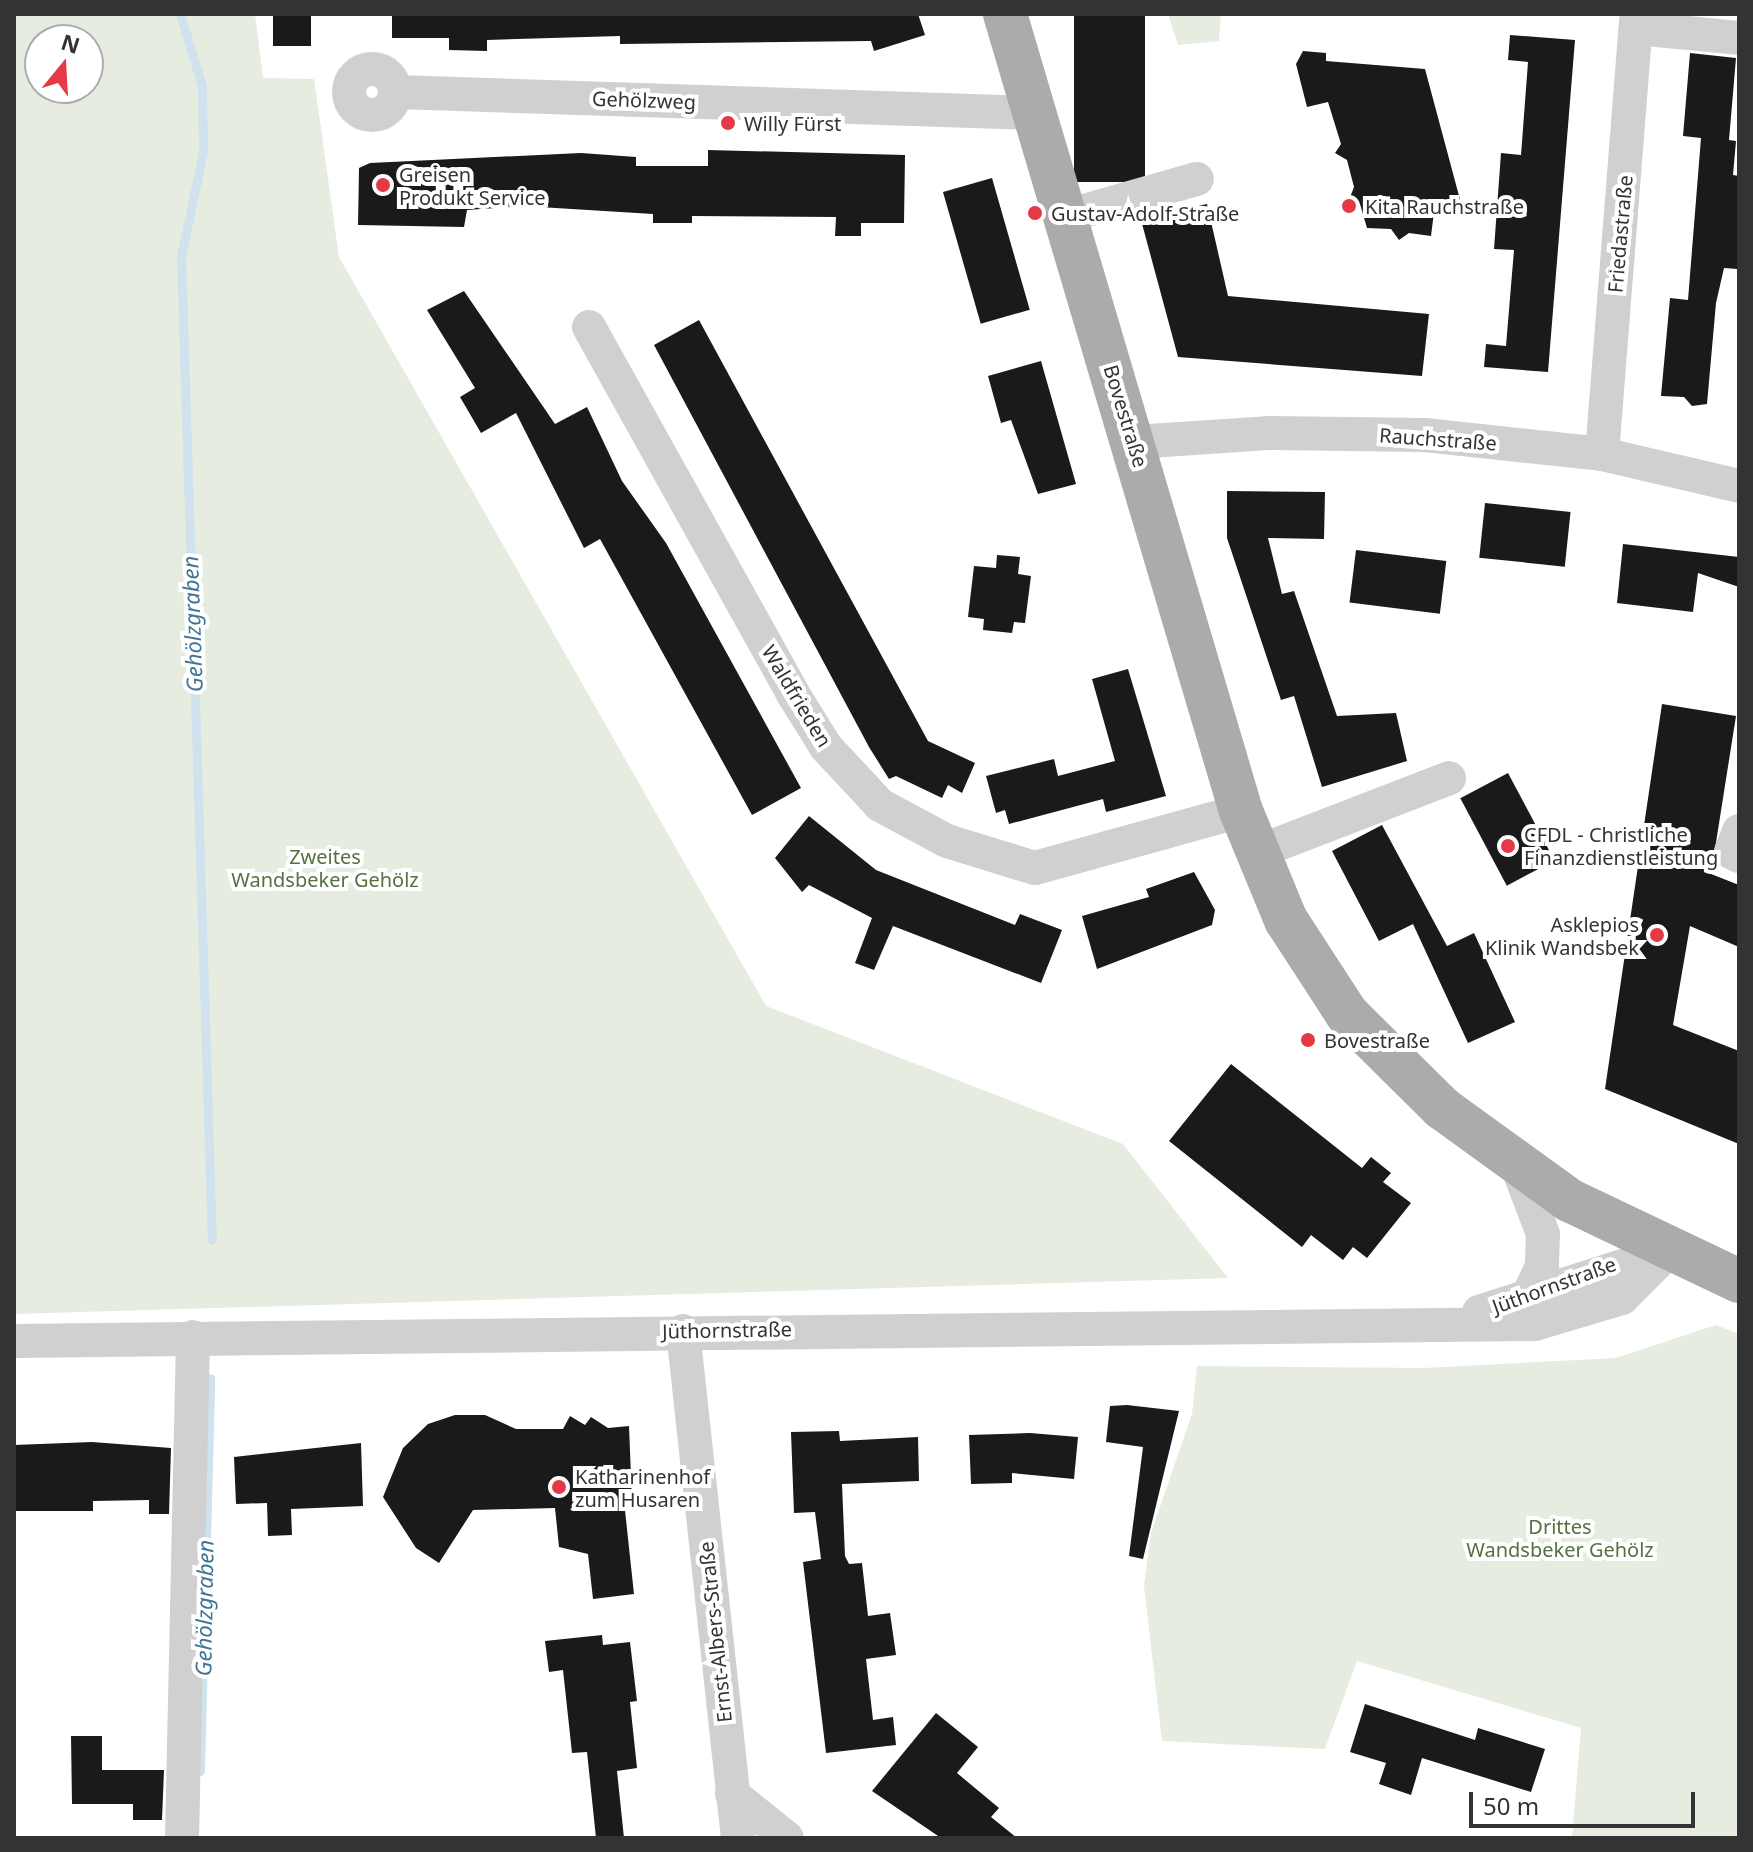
<!DOCTYPE html>
<html>
<head>
<meta charset="utf-8">
<style>
	body { margin:0 }
	#map { position:relative; width:1753px; height:1852px; overflow:hidden; background:#fff; font-family:"Noto Sans",sans-serif }
	div>[style] { position:absolute }
	.green>* { inset:0; background:#e6ecdf }
	.stream>* { height:9px; margin:-4.5px; padding:0 4.5px; transform-origin:4.5px; border-radius:4.5px; background:#cfe2ee }
	.building>* { inset:0; background:#1a1a1a; transform-origin:0 0 }
	.minor>* { height:34px; margin:-17px; padding:0 17px; transform-origin:17px; border-radius:17px; background:#d0d0d0 }
	.minor>.ring { margin:-17px; padding:0; box-sizing:content-box; background:none; border:34px solid #d0d0d0; border-radius:50% }
	.major>* { height:44px; margin:-22px; padding:0 22px; transform-origin:22px; border-radius:22px; background:#ababab }
	.dots>* { width:22px; height:22px; translate:-50% -50%; box-sizing:border-box; border:4px solid #fff; border-radius:50% }
	span { translate:-50% -50%; white-space:nowrap; text-align:center; line-height:1.15; -webkit-text-stroke:8px #fff; paint-order:stroke }
	.street-label { font-size:20px; color:#333 }
	.poi-label { font-size:20px; color:#333 }
	.left { translate:0 -50%; text-align:left }
	.right { translate:-100% -50%; text-align:right }
	.park-label { font-size:20px; color:#56703f }
	.water-label { font-size:22px; color:#3f7597; font-style:italic }
	.frame { position:absolute; inset:0; border:16px solid #333; pointer-events:none }
	.north { position:absolute; left:24px; top:24px; width:80px; height:80px; box-sizing:border-box; background:#fff; border:2px solid #adadad; border-radius:50%; rotate:18deg; font-size:22px; font-weight:700; line-height:32px; text-align:center; color:#333 }
	.north::after { content:''; display:block; margin:auto; width:28px; height:36px; background:#e63946; clip-path:polygon(50% 0,100% 100%,50% 72%,0 100%) }
	.scale { position:absolute; left:1469px; top:1792px; width:226px; height:36px; box-sizing:border-box; border:4px solid #333; border-top:0; padding-left:10px; font-size:24px; line-height:28px; white-space:nowrap; color:#333; -webkit-text-stroke:6px #fff; paint-order:stroke }
</style>
</head>
<body>
<div id="map">
	<div class="green">
		<i style="clip-path:polygon(evenodd,14px 14px,255px 14px,263px 78px,314px 79px,339px 257px,766px 1006px,1123px 1144px,1228px 1278px,14px 1314px,14px 14px,40px 40px,88px 40px,88px 88px,40px 88px,40px 40px)"></i>
		<i style="clip-path:polygon(1168px 14px,1221px 14px,1219px 41px,1178px 45px)"></i>
		<i style="clip-path:polygon(1716px 1325px,1739px 1334px,1739px 1838px,1572px 1838px,1581px 1728px,1357px 1661px,1325px 1749px,1162px 1741px,1144px 1586px,1151px 1533px,1192px 1414px,1197px 1366px,1423px 1368px,1616px 1358px)"></i>
	</div>
	<div class="stream">
		<i style="left:180px;top:14px;width:75px;rotate:73deg"></i>
		<i style="left:202px;top:86px;width:66px;rotate:89.1deg"></i>
		<i style="left:203px;top:152px;width:106px;rotate:101.9deg"></i>
		<i style="left:181px;top:256px;width:984px;rotate:88.2deg"></i>
		<i style="left:200px;top:1771px;width:393px;rotate:-88.5deg"></i>
	</div>
	<div class="building">
		<i style="left:273px;top:14px;width:38px;height:32px"></i>
		<i style="clip-path:polygon(392px 14px,918px 14px,925px 35px,874px 51px,871px 41px,620px 44px,620px 36px,487px 40px,487px 51px,449px 50px,449px 38px,392px 38px)"></i>
		<i style="left:1074px;top:14px;width:71px;height:168px"></i>
		<i style="clip-path:polygon(1510px 35px,1575px 40px,1548px 372px,1484px 367px,1486px 344px,1506px 346px,1514px 250px,1494px 249px,1501px 153px,1521px 155px,1528px 62px,1508px 60px)"></i>
		<i style="clip-path:polygon(1303px 51px,1326px 53px,1326px 61px,1425px 69px,1462px 207px,1435px 204px,1431px 236px,1409px 233px,1399px 240px,1391px 229px,1367px 228px,1360px 204px,1349px 200px,1354px 187px,1347px 160px,1335px 153px,1341px 144px,1328px 102px,1307px 107px,1296px 64px)"></i>
		<i style="clip-path:polygon(1690px 53px,1736px 58px,1729px 140px,1736px 141px,1733px 175px,1739px 176px,1737px 269px,1724px 268px,1716px 303px,1707px 404px,1692px 406px,1684px 397px,1661px 396px,1670px 298px,1688px 300px,1701px 138px,1683px 136px)"></i>
		<i style="clip-path:polygon(708px 150px,905px 155px,904px 223px,861px 223px,861px 236px,835px 236px,836px 217px,692px 216px,692px 223px,653px 223px,653px 214px,523px 206px,467px 210px,464px 227px,358px 225px,359px 168px,370px 163px,581px 153px,636px 157px,636px 166px,708px 166px)"></i>
		<i style="left:992px;top:178px;width:137px;height:51px;rotate:74deg"></i>
		<i style="clip-path:polygon(1207px 204px,1228px 296px,1429px 314px,1422px 376px,1178px 357px,1141px 220px)"></i>
		<i style="clip-path:polygon(464px 291px,555px 424px,587px 407px,622px 481px,666px 543px,801px 788px,752px 815px,600px 539px,584px 548px,516px 413px,481px 433px,460px 397px,475px 388px,427px 310px)"></i>
		<i style="clip-path:polygon(699px 320px,928px 741px,975px 763px,962px 793px,948px 785px,942px 798px,896px 776px,889px 779px,869px 747px,654px 345px)"></i>
		<i style="clip-path:polygon(1041px 361px,1076px 484px,1038px 494px,1011px 420px,1001px 423px,988px 376px)"></i>
		<i style="clip-path:polygon(1227px 491px,1325px 492px,1324px 539px,1268px 538px,1282px 594px,1294px 591px,1337px 716px,1396px 713px,1407px 761px,1322px 787px,1294px 696px,1281px 700px,1227px 538px)"></i>
		<i style="left:1485px;top:503px;width:86px;height:55px;rotate:6deg"></i>
		<i style="clip-path:polygon(1623px 544px,1739px 557px,1739px 587px,1698px 573px,1693px 612px,1617px 603px)"></i>
		<i style="left:1356px;top:550px;width:91px;height:53px;rotate:7deg"></i>
		<i style="clip-path:polygon(997px 555px,1020px 557px,1018px 574px,1031px 576px,1025px 623px,1014px 622px,1012px 633px,983px 630px,984px 619px,968px 617px,974px 566px,996px 568px)"></i>
		<i style="clip-path:polygon(1128px 669px,1166px 796px,1106px 812px,1103px 799px,1009px 824px,1005px 810px,996px 813px,986px 776px,1054px 759px,1058px 776px,1115px 761px,1092px 679px)"></i>
		<i style="clip-path:polygon(1662px 704px,1736px 716px,1711px 874px,1739px 885px,1739px 947px,1690px 926px,1673px 1025px,1739px 1051px,1739px 1144px,1605px 1089px)"></i>
		<i style="left:1508px;top:773px;width:99px;height:54px;rotate:62deg"></i>
		<i style="clip-path:polygon(809px 816px,876px 870px,1015px 925px,1020px 914px,1062px 930px,1041px 983px,893px 926px,874px 970px,855px 963px,872px 918px,809px 885px,802px 892px,775px 858px)"></i>
		<i style="clip-path:polygon(1382px 825px,1447px 946px,1474px 933px,1515px 1022px,1468px 1043px,1413px 924px,1379px 941px,1332px 851px)"></i>
		<i style="clip-path:polygon(1194px 872px,1215px 910px,1212px 925px,1097px 969px,1082px 916px,1149px 897px,1146px 889px)"></i>
		<i style="clip-path:polygon(1231px 1064px,1362px 1168px,1371px 1157px,1391px 1173px,1383px 1182px,1411px 1203px,1367px 1258px,1353px 1247px,1343px 1260px,1311px 1235px,1302px 1247px,1169px 1141px)"></i>
		<i style="clip-path:polygon(1127px 1405px,1179px 1411px,1143px 1559px,1129px 1556px,1143px 1447px,1106px 1442px,1110px 1406px)"></i>
		<i style="clip-path:polygon(455px 1415px,485px 1415px,516px 1429px,563px 1429px,570px 1416px,585px 1425px,591px 1417px,608px 1428px,629px 1426px,632px 1501px,624px 1501px,634px 1594px,593px 1599px,588px 1554px,559px 1547px,555px 1508px,473px 1510px,439px 1563px,416px 1548px,383px 1497px,403px 1448px,428px 1424px)"></i>
		<i style="clip-path:polygon(839px 1431px,840px 1441px,918px 1437px,919px 1481px,842px 1484px,845px 1556px,849px 1564px,862px 1563px,868px 1616px,890px 1613px,896px 1655px,866px 1659px,873px 1720px,893px 1717px,896px 1745px,826px 1753px,803px 1562px,821px 1559px,815px 1512px,794px 1513px,791px 1432px)"></i>
		<i style="clip-path:polygon(1030px 1433px,1078px 1437px,1074px 1479px,1012px 1473px,1012px 1483px,971px 1484px,969px 1435px)"></i>
		<i style="clip-path:polygon(92px 1442px,171px 1448px,169px 1514px,149px 1514px,149px 1500px,93px 1501px,93px 1511px,14px 1511px,14px 1445px)"></i>
		<i style="clip-path:polygon(361px 1443px,363px 1506px,291px 1509px,292px 1535px,268px 1536px,267px 1503px,236px 1504px,234px 1457px)"></i>
		<i style="clip-path:polygon(602px 1635px,603px 1645px,630px 1642px,637px 1701px,630px 1702px,637px 1768px,617px 1771px,624px 1838px,596px 1838px,587px 1752px,572px 1753px,563px 1670px,549px 1672px,545px 1641px)"></i>
		<i style="clip-path:polygon(1365px 1704px,1475px 1740px,1478px 1728px,1545px 1749px,1531px 1792px,1422px 1758px,1411px 1795px,1379px 1784px,1386px 1763px,1350px 1752px)"></i>
		<i style="clip-path:polygon(936px 1713px,978px 1747px,957px 1773px,999px 1808px,991px 1817px,1017px 1838px,941px 1838px,872px 1791px)"></i>
		<i style="clip-path:polygon(71px 1736px,102px 1736px,102px 1770px,164px 1770px,162px 1820px,133px 1820px,133px 1804px,72px 1804px)"></i>
	</div>
	<div class="minor">
		<i style="left:1636px;top:28px;width:103px;rotate:5.5deg"></i>
		<i class="ring" style="left:349px;top:69px;width:12px;height:12px"></i>
		<i style="left:396px;top:92px;width:639px;rotate:1.88deg"></i>
		<i style="left:1066px;top:216px;width:136px;rotate:-15.8deg"></i>
		<i style="left:589px;top:327px;width:420px;rotate:60.9deg"></i>
		<i style="left:793px;top:694px;width:62px;rotate:58.1deg"></i>
		<i style="left:826px;top:747px;width:79px;rotate:47deg"></i>
		<i style="left:880px;top:805px;width:76px;rotate:28.2deg"></i>
		<i style="left:947px;top:841px;width:92px;rotate:17.1deg"></i>
		<i style="left:1035px;top:868px;width:214px;rotate:-15.5deg"></i>
		<i style="left:1134px;top:442px;width:134px;rotate:-3.8deg"></i>
		<i style="left:1268px;top:433px;width:157px;rotate:0.7deg"></i>
		<i style="left:1425px;top:435px;width:178px;rotate:6.1deg"></i>
		<i style="left:1602px;top:454px;width:141px;rotate:13.1deg"></i>
		<i style="left:1602px;top:454px;width:441px;rotate:-85.5deg"></i>
		<i style="left:1739px;top:831px;width:22px;rotate:111deg"></i>
		<i style="left:1731px;top:852px;width:9px;rotate:27deg"></i>
		<i style="left:1255px;top:853px;width:208px;rotate:-21.1deg"></i>
		<i style="left:1518px;top:1168px;width:71px;rotate:69.3deg"></i>
		<i style="left:1543px;top:1234px;width:32px;rotate:92deg"></i>
		<i style="left:1542px;top:1266px;width:35px;rotate:115deg"></i>
		<i style="left:1479px;top:1312px;width:200px;rotate:-17.8deg"></i>
		<i style="left:683px;top:1331px;width:510px;rotate:83.81deg"></i>
		<i style="left:14px;top:1341px;width:1521px;rotate:-0.64deg"></i>
		<i style="left:1535px;top:1324px;width:91px;rotate:-16.6deg"></i>
		<i style="left:1622px;top:1298px;width:66px;rotate:-45deg"></i>
		<i style="left:732px;top:1794px;width:70px;rotate:38.7deg"></i>
		<i style="left:182px;top:1838px;width:501px;rotate:-88.74deg"></i>
	</div>
	<div class="major">
		<i style="left:1005px;top:14px;width:831px;rotate:73.51deg"></i>
		<i style="left:1241px;top:811px;width:118px;rotate:67.6deg"></i>
		<i style="left:1286px;top:920px;width:112px;rotate:57deg"></i>
		<i style="left:1347px;top:1014px;width:134px;rotate:44.7deg"></i>
		<i style="left:1442px;top:1108px;width:157px;rotate:35.9deg"></i>
		<i style="left:1569px;top:1200px;width:188px;rotate:25.5deg"></i>
	</div>
	<div class="dots">
		<i style="left:728px;top:123px;background:#e63946"></i>
		<i style="left:383px;top:185px;background:#e63946"></i>
		<i style="left:1349px;top:206px;background:#e63946"></i>
		<i style="left:1035px;top:213px;background:#e63946"></i>
		<i style="left:1508px;top:846px;background:#e63946"></i>
		<i style="left:1657px;top:935px;background:#e63946"></i>
		<i style="left:1308px;top:1040px;background:#e63946"></i>
		<i style="left:559px;top:1487px;background:#e63946"></i>
	</div>
	<div class="street-label">
		<span style="left:644px;top:100px;rotate:2deg">Gehölzweg</span>
		<span style="left:1620px;top:234px;rotate:-85deg">Friedastraße</span>
		<span style="left:1126px;top:416px;rotate:73deg">Bovestraße</span>
		<span style="left:1438px;top:439px;rotate:4deg">Rauchstraße</span>
		<span style="left:797px;top:696px;rotate:59deg">Waldfrieden</span>
		<span style="left:1554px;top:1285px;rotate:-20deg">Jüthornstraße</span>
		<span style="left:727px;top:1330px;rotate:-1deg">Jüthornstraße</span>
		<span style="left:715px;top:1632px;rotate:-96deg">Ernst-Albers-Straße</span>
	</div>
	<div class="poi-label">
		<span class="left" style="left:744px;top:123px">Willy Fürst</span>
		<span class="left" style="left:399px;top:186px">Greisen<br>Produkt Service</span>
		<span class="left" style="left:1365px;top:206px">Kita Rauchstraße</span>
		<span class="left" style="left:1051px;top:213px">Gustav-Adolf-Straße</span>
		<span class="left" style="left:1524px;top:846px">CFDL - Christliche<br>Finanzdienstleistung</span>
		<span class="right" style="left:1639px;top:936px">Asklepios<br>Klinik Wandsbek</span>
		<span class="left" style="left:1324px;top:1040px">Bovestraße</span>
		<span class="left" style="left:575px;top:1488px">Katharinenhof<br>zum Husaren</span>
	</div>
	<div class="park-label">
		<span style="left:325px;top:868px">Zweites<br>Wandsbeker Gehölz</span>
		<span style="left:1560px;top:1538px">Drittes<br>Wandsbeker Gehölz</span>
	</div>
	<div class="water-label">
		<span style="left:192px;top:624px;rotate:-92deg">Gehölzgraben</span>
		<span style="left:204px;top:1608px;rotate:-89deg">Gehölzgraben</span>
	</div>
	<div class="frame"></div>
	<div class="north">N</div>
	<div class="scale">50 m</div>
</div>
</body>
</html>
